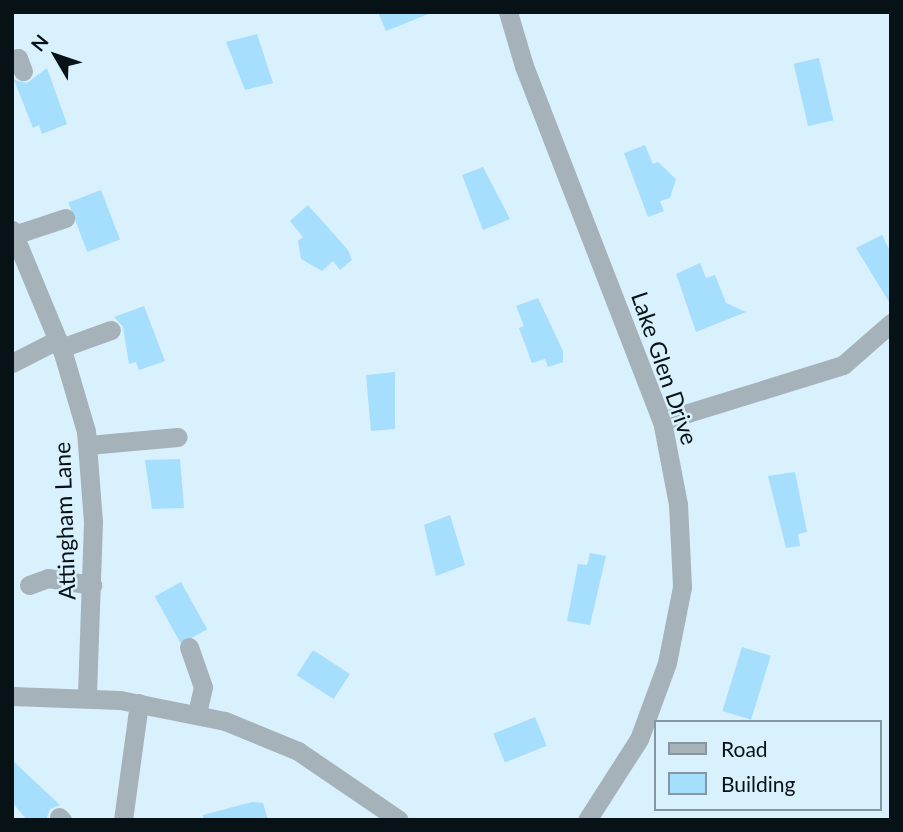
<!DOCTYPE html>
<html>
<head>
<meta charset="utf-8">
<style>
	body { margin:0 }
	#map { position:relative; width:903px; height:832px; overflow:hidden; background:#d9f0fd; font-family:Lato,sans-serif }
	div>[style] { position:absolute }
	.building>* { inset:0; background:#a6defd; transform-origin:0 0 }
	.minor>* { height:19px; margin:-9.5px; padding:0 9.5px; transform-origin:9.5px; border-radius:9.5px; background:#a6b2b9 }
	span { translate:-50% -50%; white-space:nowrap; text-align:center; line-height:1.15; -webkit-text-stroke:5px #d9f0fd; paint-order:stroke }
	.street-label { font-size:23px; color:#071217 }
	.frame { position:absolute; inset:0; border:14px solid #071217; pointer-events:none }
	.legend { position:absolute; left:654px; top:720px; width:228px; height:91px; box-sizing:border-box; background:#d9f0fd; border:2px solid #8597a1; margin:0; padding:9px 12px; list-style:none; font-size:21px; color:#071217 }
	.legend li { display:flex; align-items:center; gap:14px; height:35px }
	.legend b { width:35px; border:2px solid #8597a1 }
	.north { position:absolute; left:21px; top:21px; width:70px; height:70px; -webkit-text-stroke:5px #d9f0fd; paint-order:stroke; rotate:309deg; font-size:19px; font-weight:700; line-height:28px; text-align:center; color:#071217 }
	.north::after { content:''; display:block; margin:auto; width:24px; height:32px; background:#071217; clip-path:polygon(50% 0,100% 100%,50% 72%,0 100%) }
</style>
</head>
<body>
<div id="map">
	<div class="building">
		<i style="clip-path:polygon(378px 12px,431px 12px,431px 13px,386px 31px)"></i>
		<i style="clip-path:polygon(257px 34px,273px 83px,245px 90px,226px 42px)"></i>
		<i style="left:819px;top:58px;width:64px;height:26px;rotate:77deg"></i>
		<i style="clip-path:polygon(47px 68px,67px 124px,42px 134px,39px 125px,33px 128px,14px 80px,27px 83px)"></i>
		<i style="clip-path:polygon(645px 145px,653px 164px,658px 162px,676px 179px,670px 198px,660px 201px,664px 211px,648px 217px,624px 153px)"></i>
		<i style="clip-path:polygon(483px 167px,510px 219px,483px 230px,462px 175px)"></i>
		<i style="left:101px;top:190px;width:53px;height:35px;rotate:69deg"></i>
		<i style="clip-path:polygon(308px 205px,348px 250px,352px 260px,340px 270px,333px 261px,322px 271px,301px 259px,298px 241px,303px 237px,290px 221px)"></i>
		<i style="clip-path:polygon(882px 235px,891px 253px,891px 305px,856px 248px)"></i>
		<i style="clip-path:polygon(700px 263px,706px 278px,715px 275px,726px 303px,746px 312px,696px 332px,676px 274px)"></i>
		<i style="clip-path:polygon(538px 298px,563px 351px,563px 362px,548px 367px,545px 359px,532px 363px,519px 328px,524px 326px,516px 306px)"></i>
		<i style="clip-path:polygon(144px 306px,165px 361px,139px 370px,136px 362px,129px 364px,123px 327px,114px 317px)"></i>
		<i style="clip-path:polygon(395px 372px,395px 429px,371px 431px,366px 375px)"></i>
		<i style="clip-path:polygon(180px 459px,184px 508px,152px 509px,145px 460px)"></i>
		<i style="clip-path:polygon(795px 472px,807px 532px,798px 534px,800px 546px,786px 548px,768px 476px)"></i>
		<i style="clip-path:polygon(450px 515px,465px 565px,436px 576px,424px 525px)"></i>
		<i style="clip-path:polygon(590px 553px,606px 556px,590px 625px,567px 621px,578px 564px,587px 565px)"></i>
		<i style="left:181px;top:582px;width:54px;height:30px;rotate:61deg"></i>
		<i style="left:742px;top:647px;width:30px;height:67px;rotate:17deg"></i>
		<i style="left:313px;top:650px;width:44px;height:30px;rotate:33deg"></i>
		<i style="left:535px;top:717px;width:31px;height:45px;rotate:68deg"></i>
		<i style="clip-path:polygon(12px 760px,60px 805px,50px 809px,46px 820px,27px 820px,12px 802px)"></i>
		<i style="clip-path:polygon(252px 802px,263px 803px,268px 820px,203px 820px,203px 815px)"></i>
	</div>
	<div class="minor">
		<i style="left:508px;top:12px;width:56px;rotate:73.5deg"></i>
		<i style="left:524px;top:66px;width:381px;rotate:68.8deg"></i>
		<i style="left:662px;top:421px;width:85px;rotate:79.1deg"></i>
		<i style="left:678px;top:504px;width:83px;rotate:87.2deg"></i>
		<i style="left:682px;top:587px;width:77px;rotate:101.2deg"></i>
		<i style="left:667px;top:663px;width:81px;rotate:110.2deg"></i>
		<i style="left:639px;top:739px;width:96px;rotate:122.7deg"></i>
		<i style="left:12px;top:60px;width:6px;rotate:-18deg"></i>
		<i style="left:18px;top:58px;width:14px;rotate:69deg"></i>
		<i style="left:12px;top:230px;width:133px;rotate:67.5deg"></i>
		<i style="left:63px;top:353px;width:81px;rotate:73.6deg"></i>
		<i style="left:86px;top:431px;width:91px;rotate:85.6deg"></i>
		<i style="left:93px;top:522px;width:175px;rotate:92deg"></i>
		<i style="left:14px;top:235px;width:54px;rotate:-18.4deg"></i>
		<i style="left:61px;top:348px;width:53px;rotate:-19.8deg"></i>
		<i style="left:12px;top:363px;width:51px;rotate:-27.1deg"></i>
		<i style="left:662px;top:421px;width:189px;rotate:-17.2deg"></i>
		<i style="left:843px;top:365px;width:64px;rotate:-41.2deg"></i>
		<i style="left:88px;top:445px;width:90px;rotate:-5.1deg"></i>
		<i style="left:29px;top:585px;width:20px;rotate:-20deg"></i>
		<i style="left:48px;top:578px;width:45px;rotate:9deg"></i>
		<i style="left:189px;top:647px;width:42px;rotate:70.7deg"></i>
		<i style="left:203px;top:687px;width:28px;rotate:103deg"></i>
		<i style="left:12px;top:696px;width:108px;rotate:2.1deg"></i>
		<i style="left:120px;top:700px;width:107px;rotate:11.3deg"></i>
		<i style="left:225px;top:721px;width:79px;rotate:22.3deg"></i>
		<i style="left:298px;top:751px;width:122px;rotate:34.3deg"></i>
		<i style="left:59px;top:817px;width:4px;rotate:45deg"></i>
		<i style="left:123px;top:820px;width:118px;rotate:-82.2deg"></i>
	</div>
	<div class="street-label">
		<span style="left:665px;top:368px;rotate:71deg">Lake Glen Drive</span>
		<span style="left:64px;top:521px;rotate:-92deg">Attingham Lane</span>
	</div>
	<div class="frame"></div>
	<ul class="legend">
	<li><b style="height:9px;background:#a6b2b9"></b>Road</li>
	<li><b style="height:19px;background:#a6defd"></b>Building</li>
	</ul>
	<div class="north">N</div>
</div>
</body>
</html>
